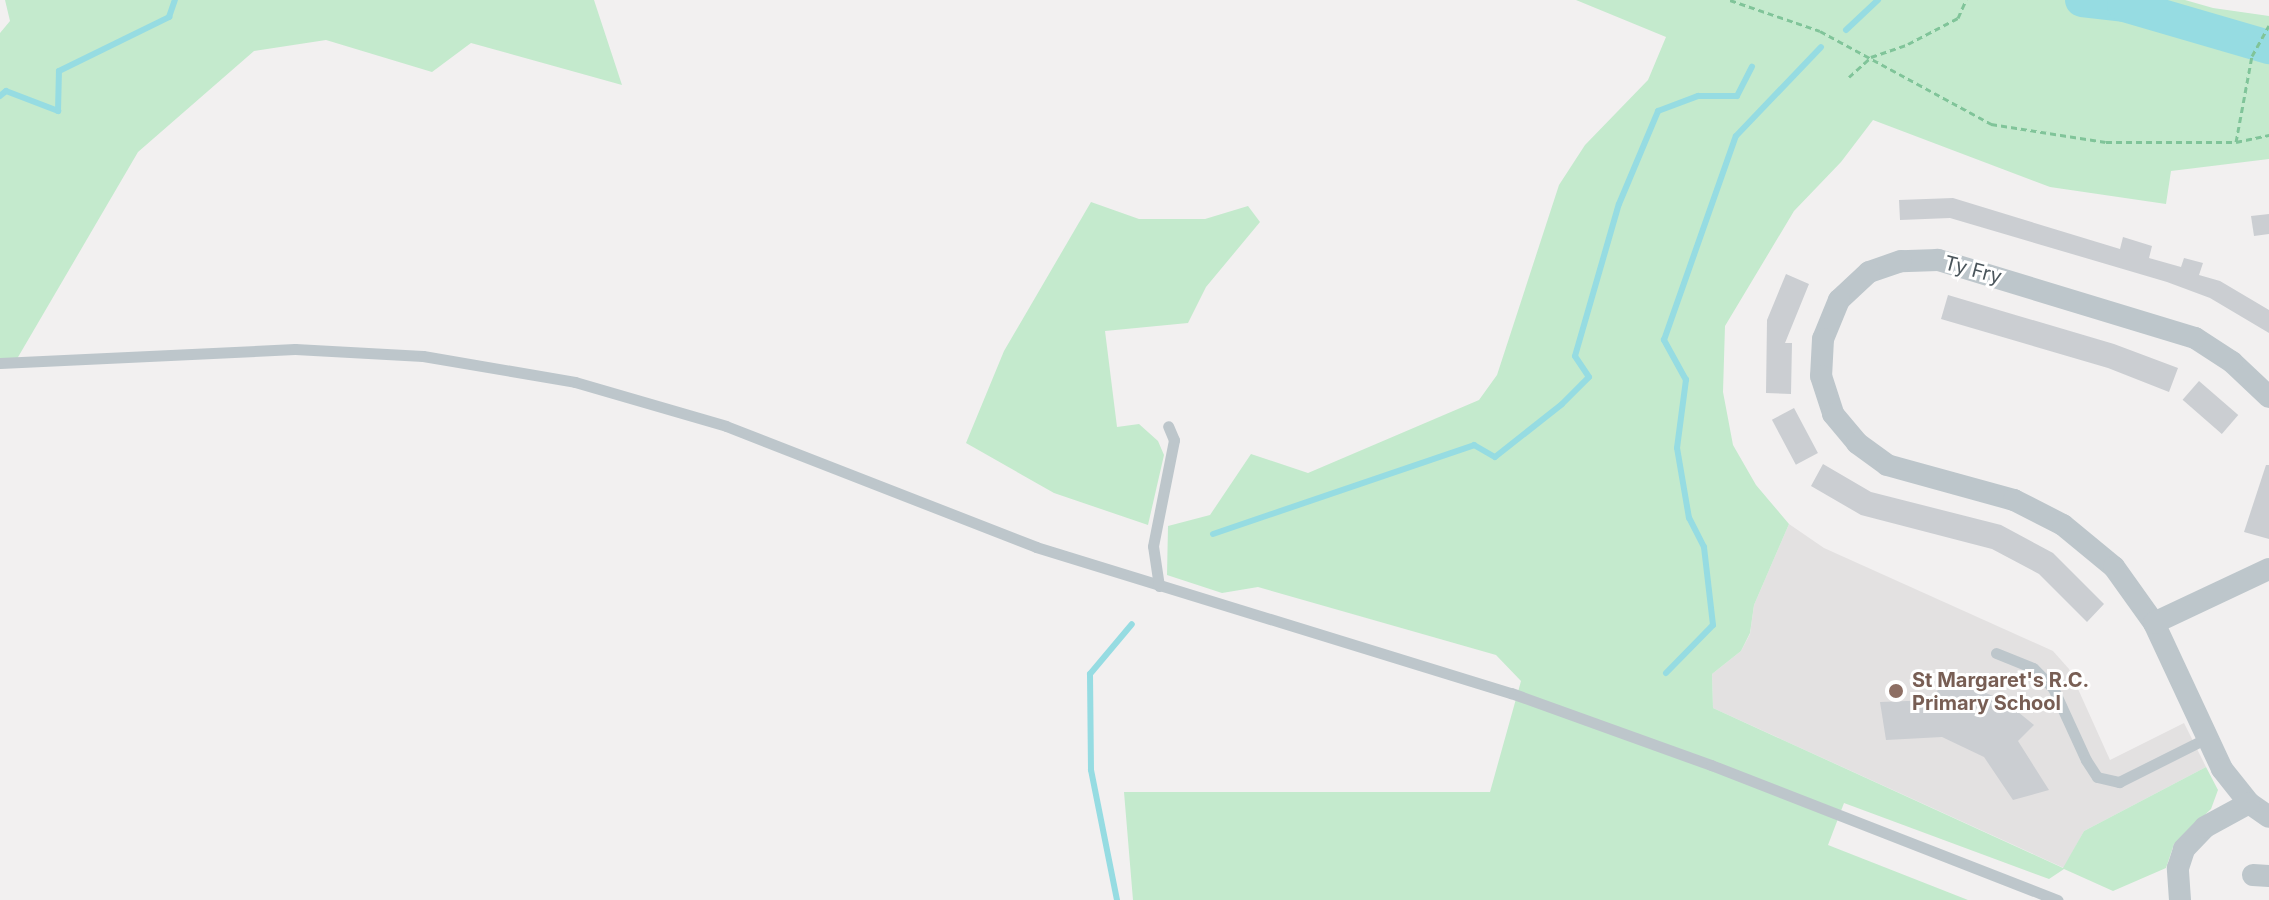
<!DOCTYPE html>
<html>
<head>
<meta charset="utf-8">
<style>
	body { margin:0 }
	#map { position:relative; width:2269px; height:900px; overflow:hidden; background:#f2f0f0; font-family:Inter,sans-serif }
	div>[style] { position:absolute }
	.education>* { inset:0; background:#e3e1e1 }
	.green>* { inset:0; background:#c4eacd }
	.stream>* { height:6px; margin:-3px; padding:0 3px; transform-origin:3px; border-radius:3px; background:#96dce2 }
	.river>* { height:34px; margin:-17px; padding:0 17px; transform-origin:17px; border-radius:17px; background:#96dce2 }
	.building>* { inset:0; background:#cbced2; transform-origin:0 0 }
	.path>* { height:3px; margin-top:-1.5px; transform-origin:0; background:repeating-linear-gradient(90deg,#80c499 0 6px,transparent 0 10px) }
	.lane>* { height:11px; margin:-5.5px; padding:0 5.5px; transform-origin:5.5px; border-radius:5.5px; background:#bdc6cb }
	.street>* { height:22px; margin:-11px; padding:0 11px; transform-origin:11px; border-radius:11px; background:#bdc6cb }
	.dots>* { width:22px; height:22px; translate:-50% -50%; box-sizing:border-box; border:4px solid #fff; border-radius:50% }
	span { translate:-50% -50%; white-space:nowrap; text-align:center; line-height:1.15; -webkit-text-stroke:6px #fff; paint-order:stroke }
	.street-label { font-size:20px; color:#4a555b }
	.education-label { font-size:20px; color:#785e54; font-weight:700 }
	.left { translate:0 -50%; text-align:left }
</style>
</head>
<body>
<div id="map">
	<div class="education">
		<i style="clip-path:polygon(1789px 524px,1824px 548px,2053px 651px,2069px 669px,2110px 760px,2184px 723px,2206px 767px,2084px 831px,2064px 868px,1713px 708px,1712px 674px,1741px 651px,1750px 634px,1754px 605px)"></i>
	</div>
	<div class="green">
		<i style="clip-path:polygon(5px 0,594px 0,622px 85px,471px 43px,432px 72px,326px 40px,254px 51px,138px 152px,14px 364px,0 363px,0 33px,10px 21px)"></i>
		<i style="clip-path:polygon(1576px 0,2185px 0,2213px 8px,2269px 16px,2269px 159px,2171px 171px,2166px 204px,2050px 187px,1873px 120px,1841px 162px,1794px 211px,1725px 326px,1723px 392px,1733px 445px,1756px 485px,1789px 524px,1754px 605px,1750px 633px,1741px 651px,1712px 674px,1713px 708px,2063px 868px,2084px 831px,2206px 767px,2218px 790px,2211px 809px,2174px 844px,2166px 868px,2113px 891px,2064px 869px,2049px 879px,1844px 803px,1828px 845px,1968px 900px,1133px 900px,1124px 792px,1490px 792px,1521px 681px,1496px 655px,1258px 587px,1222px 593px,1167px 575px,1168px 526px,1210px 515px,1251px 454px,1308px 473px,1479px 400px,1497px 375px,1559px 185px,1585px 145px,1648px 80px,1666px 37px)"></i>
		<i style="clip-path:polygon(1091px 202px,1139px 219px,1205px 219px,1248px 206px,1260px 222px,1206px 287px,1188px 323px,1105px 331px,1117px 427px,1139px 424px,1158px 441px,1164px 455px,1148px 525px,1054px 493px,966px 443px,1004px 351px)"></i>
	</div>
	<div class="stream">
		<i style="left:1846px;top:30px;width:44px;rotate:-43.2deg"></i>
		<i style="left:0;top:96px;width:8px;rotate:-40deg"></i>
		<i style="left:6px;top:91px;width:56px;rotate:21deg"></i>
		<i style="left:58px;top:111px;width:40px;rotate:-88.6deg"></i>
		<i style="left:59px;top:71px;width:123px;rotate:-26.1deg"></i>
		<i style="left:169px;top:17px;width:18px;rotate:-71deg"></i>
		<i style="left:1213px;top:534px;width:276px;rotate:-18.8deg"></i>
		<i style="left:1474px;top:445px;width:24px;rotate:30deg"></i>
		<i style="left:1495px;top:457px;width:85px;rotate:-38.3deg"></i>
		<i style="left:1562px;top:404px;width:38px;rotate:-45deg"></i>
		<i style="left:1589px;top:377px;width:25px;rotate:-124deg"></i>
		<i style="left:1575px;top:356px;width:158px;rotate:-73.9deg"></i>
		<i style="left:1619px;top:204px;width:101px;rotate:-67.2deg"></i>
		<i style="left:1658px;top:111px;width:43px;rotate:-20.6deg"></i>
		<i style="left:1698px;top:96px;width:39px"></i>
		<i style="left:1737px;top:96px;width:33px;rotate:-63deg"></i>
		<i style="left:1666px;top:673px;width:67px;rotate:-45.6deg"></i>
		<i style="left:1713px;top:625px;width:79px;rotate:-96.6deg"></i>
		<i style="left:1704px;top:547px;width:33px;rotate:-117deg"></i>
		<i style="left:1689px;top:518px;width:71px;rotate:-99.7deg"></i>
		<i style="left:1677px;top:448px;width:69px;rotate:-82.5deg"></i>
		<i style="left:1686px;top:380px;width:46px;rotate:-118.8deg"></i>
		<i style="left:1664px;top:340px;width:216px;rotate:-70.6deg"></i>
		<i style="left:1736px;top:136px;width:123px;rotate:-46.3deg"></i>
		<i style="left:1117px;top:900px;width:133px;rotate:-101.3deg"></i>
		<i style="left:1091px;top:770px;width:96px;rotate:-90.6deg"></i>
		<i style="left:1090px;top:674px;width:65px;rotate:-50deg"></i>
	</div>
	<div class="river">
		<i style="left:2082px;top:0;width:42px;rotate:6.8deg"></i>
		<i style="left:2124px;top:5px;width:151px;rotate:16.2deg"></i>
	</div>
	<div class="building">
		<i style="clip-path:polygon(1953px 198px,2120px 249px,2123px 237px,2152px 246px,2149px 258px,2181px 267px,2184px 258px,2203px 263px,2199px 275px,2220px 281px,2269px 310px,2269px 333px,2210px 298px,2167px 282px,1950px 218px,1900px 220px,1899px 200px)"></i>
		<i style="clip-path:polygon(2269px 214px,2269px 234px,2254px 236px,2251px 216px)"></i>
		<i style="clip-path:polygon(1786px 274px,1809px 284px,1785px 343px,1792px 343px,1791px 394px,1766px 393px,1767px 320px)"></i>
		<i style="clip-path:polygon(1948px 295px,2114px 344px,2178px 368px,2169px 392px,2108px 368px,1941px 319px)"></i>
		<i style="left:2199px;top:381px;width:52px;height:25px;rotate:41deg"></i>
		<i style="left:1794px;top:408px;width:51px;height:25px;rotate:62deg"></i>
		<i style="clip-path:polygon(1823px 464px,1871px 492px,2001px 525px,2053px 553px,2104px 604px,2087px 622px,2039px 574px,1992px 549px,1861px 515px,1811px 486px)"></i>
		<i style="clip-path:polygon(2266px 465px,2269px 465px,2269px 539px,2244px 532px)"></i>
		<i style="clip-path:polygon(1940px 681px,1978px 689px,2007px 703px,2034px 725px,2018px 741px,2049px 790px,2013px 800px,1984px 757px,1942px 737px,1886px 740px,1880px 702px,1935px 700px)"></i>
	</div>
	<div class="path">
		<i style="left:1730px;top:0;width:95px;rotate:19deg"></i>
		<i style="left:1820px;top:31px;width:195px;rotate:28.5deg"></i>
		<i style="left:1991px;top:124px;width:116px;rotate:8.9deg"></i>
		<i style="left:2106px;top:142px;width:130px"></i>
		<i style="left:2236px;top:142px;width:34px;rotate:-12deg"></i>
		<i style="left:1849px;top:77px;width:30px;rotate:-42deg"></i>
		<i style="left:1871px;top:57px;width:39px;rotate:-19deg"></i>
		<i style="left:1908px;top:44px;width:56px;rotate:-27.5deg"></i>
		<i style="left:1958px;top:18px;width:20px;rotate:-66deg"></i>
		<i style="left:2236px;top:142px;width:87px;rotate:-79.5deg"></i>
		<i style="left:2252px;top:56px;width:35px;rotate:-61deg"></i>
	</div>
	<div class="lane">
		<i style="left:0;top:363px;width:295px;rotate:-2.7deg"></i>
		<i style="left:295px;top:349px;width:128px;rotate:3.1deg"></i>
		<i style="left:423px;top:356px;width:154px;rotate:9.7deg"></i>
		<i style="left:575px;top:382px;width:157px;rotate:16.2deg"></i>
		<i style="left:726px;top:426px;width:333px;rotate:21.3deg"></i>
		<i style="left:1036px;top:547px;width:497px;rotate:17.1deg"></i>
		<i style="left:1511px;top:693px;width:213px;rotate:19.8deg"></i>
		<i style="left:1711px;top:765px;width:372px;rotate:21.3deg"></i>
		<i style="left:1159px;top:586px;width:40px;rotate:-98.5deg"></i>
		<i style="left:1153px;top:546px;width:108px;rotate:-78.8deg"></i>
		<i style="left:1174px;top:440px;width:15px;rotate:-113deg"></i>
		<i style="left:1996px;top:653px;width:40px;rotate:22deg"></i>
		<i style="left:2033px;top:668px;width:28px;rotate:45deg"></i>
		<i style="left:2053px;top:688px;width:79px;rotate:65.4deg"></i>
		<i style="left:2086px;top:760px;width:20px;rotate:57deg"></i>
		<i style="left:2097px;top:777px;width:23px;rotate:13deg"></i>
		<i style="left:2119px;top:782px;width:98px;rotate:-26.6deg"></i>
	</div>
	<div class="street">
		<i style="left:2269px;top:397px;width:51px;rotate:-136.6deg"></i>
		<i style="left:2232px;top:362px;width:44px;rotate:-147deg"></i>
		<i style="left:2195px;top:338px;width:269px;rotate:-163.1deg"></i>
		<i style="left:1938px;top:260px;width:37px;rotate:178deg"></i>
		<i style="left:1901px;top:261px;width:34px;rotate:161deg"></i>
		<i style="left:1869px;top:272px;width:41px;rotate:137deg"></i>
		<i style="left:1839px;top:300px;width:42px;rotate:112.3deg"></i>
		<i style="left:1823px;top:339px;width:37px;rotate:93deg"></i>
		<i style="left:1821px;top:376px;width:40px;rotate:72deg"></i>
		<i style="left:1833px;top:414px;width:38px;rotate:50deg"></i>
		<i style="left:1857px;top:443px;width:37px;rotate:36deg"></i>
		<i style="left:1887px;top:465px;width:132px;rotate:15.4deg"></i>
		<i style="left:2014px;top:500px;width:55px;rotate:27deg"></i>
		<i style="left:2063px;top:525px;width:66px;rotate:39.5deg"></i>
		<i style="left:2114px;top:567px;width:69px;rotate:54.5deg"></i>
		<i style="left:2154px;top:623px;width:161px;rotate:65deg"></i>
		<i style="left:2222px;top:769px;width:43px;rotate:51.5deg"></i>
		<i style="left:2249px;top:803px;width:24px;rotate:35deg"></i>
		<i style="left:2154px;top:623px;width:127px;rotate:-25.2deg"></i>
		<i style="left:2253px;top:875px;width:16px;rotate:4deg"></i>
		<i style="left:2180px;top:900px;width:32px;rotate:-94deg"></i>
		<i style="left:2178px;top:868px;width:20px;rotate:-72deg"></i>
		<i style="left:2184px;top:849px;width:30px;rotate:-46deg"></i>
		<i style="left:2205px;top:827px;width:50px;rotate:-28.6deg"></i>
	</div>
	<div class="dots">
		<i style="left:1896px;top:691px;background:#8d6e63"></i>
	</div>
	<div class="street-label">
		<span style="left:1973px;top:270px;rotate:15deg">Ty Fry</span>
	</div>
	<div class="education-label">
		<span class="left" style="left:1912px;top:692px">St Margaret's R.C.<br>Primary School</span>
	</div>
</div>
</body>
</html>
